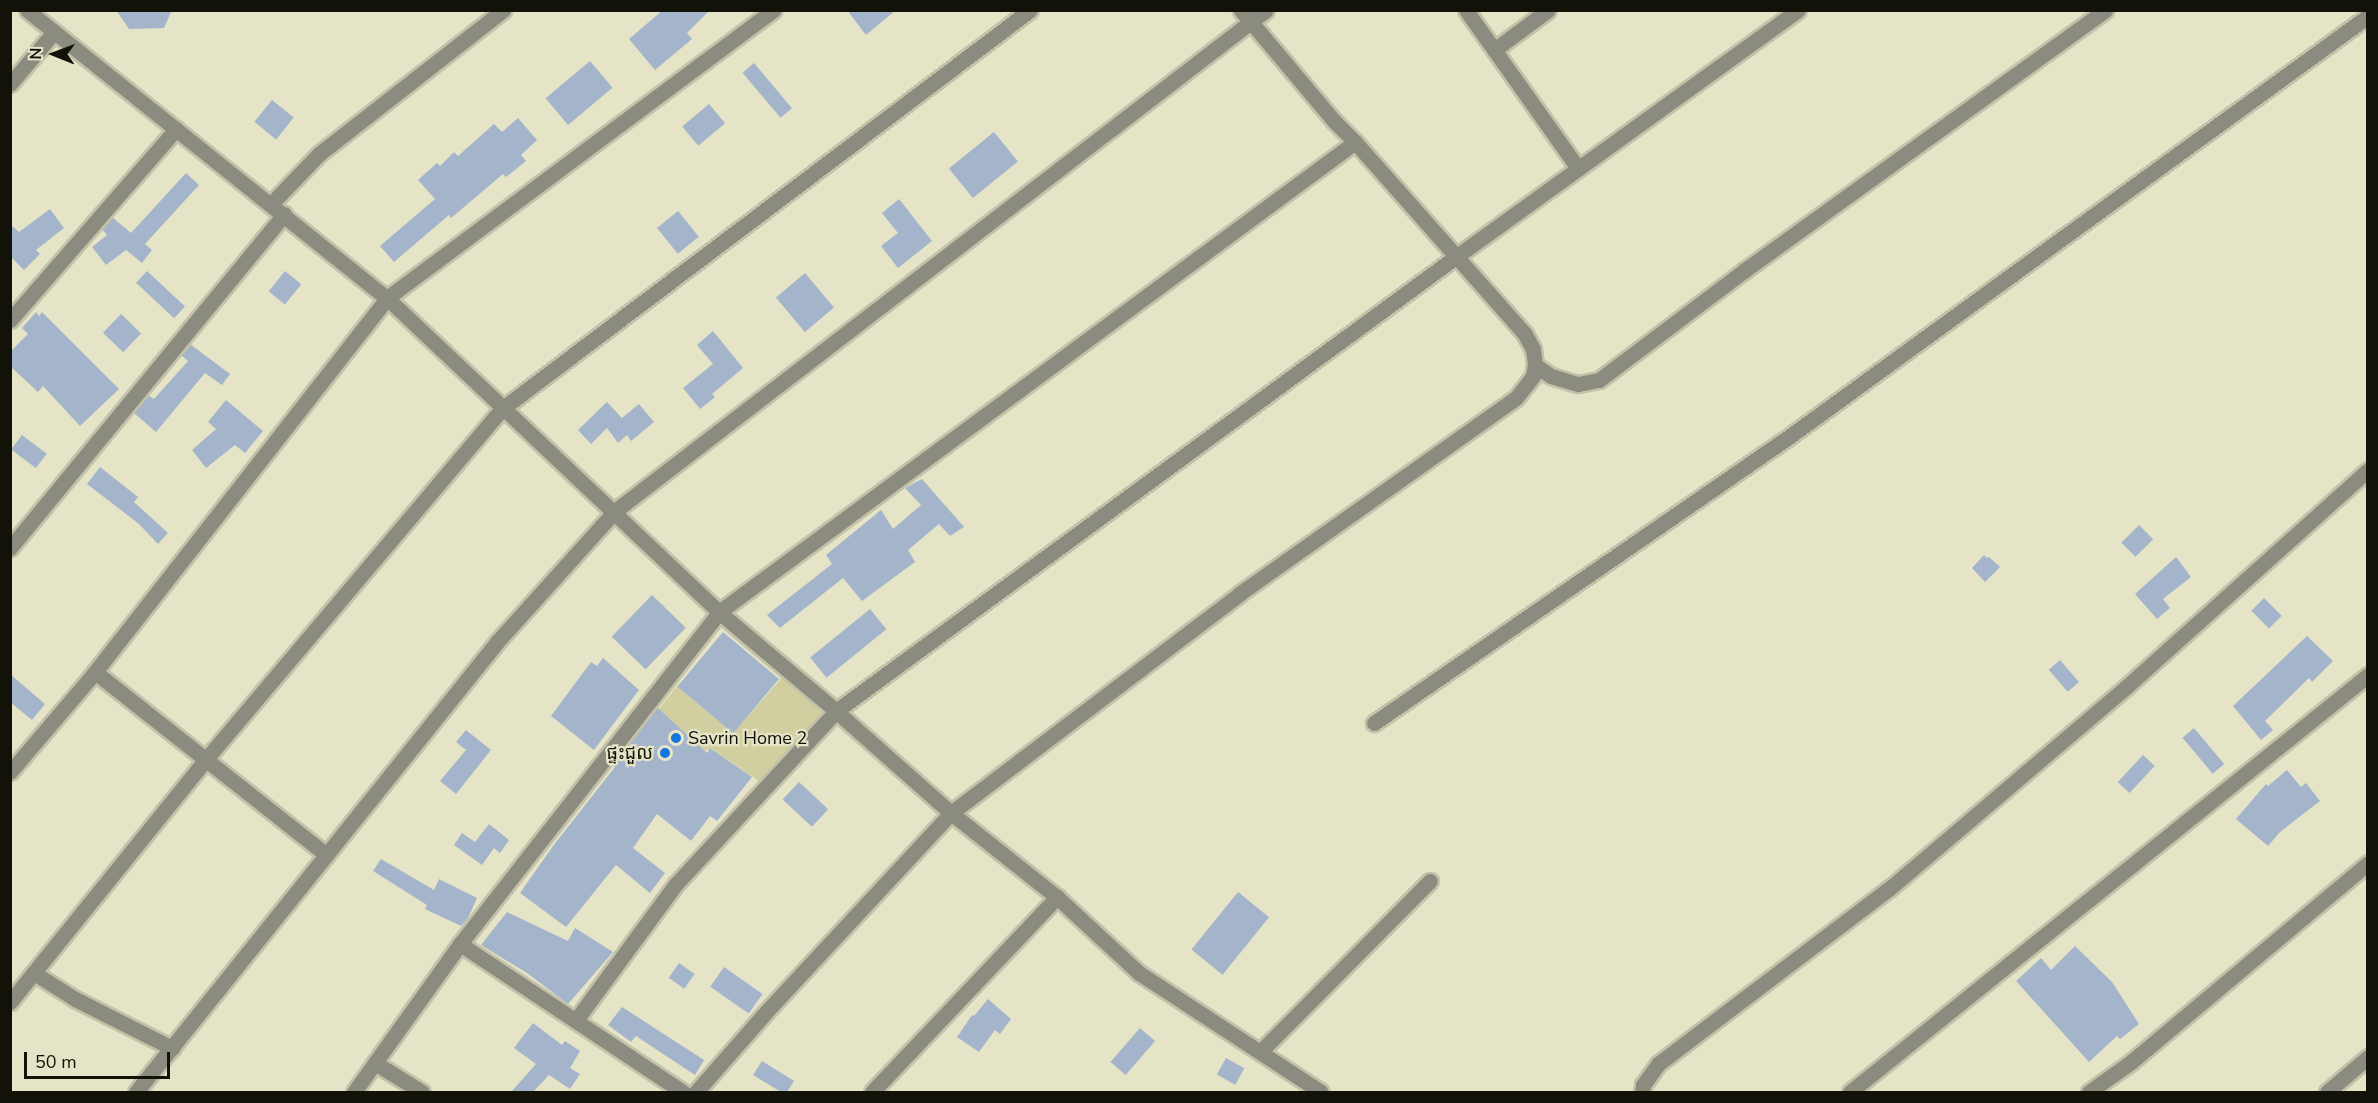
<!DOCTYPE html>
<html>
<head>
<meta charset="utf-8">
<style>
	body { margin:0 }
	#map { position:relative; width:2378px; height:1103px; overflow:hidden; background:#e5e4c7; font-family:"Nunito Sans","Noto Sans Khmer",sans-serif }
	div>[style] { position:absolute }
	.green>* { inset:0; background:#d1cfa0 }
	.building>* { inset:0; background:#a4b5cb; transform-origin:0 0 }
	.roads { filter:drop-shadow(2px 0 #c3c2a8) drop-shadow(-2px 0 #c3c2a8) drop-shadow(0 2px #c3c2a8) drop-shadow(0 -2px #c3c2a8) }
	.minor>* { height:15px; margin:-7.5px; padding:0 7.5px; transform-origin:7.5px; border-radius:7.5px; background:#8c8b80 }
	.dots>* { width:16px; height:16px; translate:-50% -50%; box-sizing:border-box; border:3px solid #e5e4c7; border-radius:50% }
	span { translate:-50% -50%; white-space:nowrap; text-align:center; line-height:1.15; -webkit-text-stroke:4.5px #e5e4c7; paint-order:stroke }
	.poi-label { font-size:18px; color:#121208 }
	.left { translate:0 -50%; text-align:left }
	.right { translate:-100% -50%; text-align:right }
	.frame { position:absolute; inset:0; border:12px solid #121208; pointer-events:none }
	.north { position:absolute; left:24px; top:24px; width:60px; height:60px; -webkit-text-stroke:4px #e5e4c7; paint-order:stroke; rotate:271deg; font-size:16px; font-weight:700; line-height:24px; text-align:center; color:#121208 }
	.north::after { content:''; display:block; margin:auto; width:21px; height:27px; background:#121208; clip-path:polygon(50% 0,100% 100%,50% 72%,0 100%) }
	.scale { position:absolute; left:24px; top:1052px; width:146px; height:27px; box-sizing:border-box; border:3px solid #121208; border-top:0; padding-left:8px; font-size:18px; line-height:21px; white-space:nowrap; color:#121208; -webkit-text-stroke:4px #e5e4c7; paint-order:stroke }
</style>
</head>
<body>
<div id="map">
	<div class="green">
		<i style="clip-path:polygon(787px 672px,836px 711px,766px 786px,711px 748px,705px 751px,659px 709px,677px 686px,733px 733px)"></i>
	</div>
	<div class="building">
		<i style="clip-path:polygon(116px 10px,172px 10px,164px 28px,129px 29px)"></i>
		<i style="clip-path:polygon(663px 10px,710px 10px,687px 33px,692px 39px,655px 70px,629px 39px)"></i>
		<i style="clip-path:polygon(847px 10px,896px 10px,866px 35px)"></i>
		<i style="left:590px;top:61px;width:35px;height:58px;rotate:50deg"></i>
		<i style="left:754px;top:63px;width:59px;height:15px;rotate:50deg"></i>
		<i style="left:272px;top:100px;width:28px;height:28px;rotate:39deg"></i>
		<i style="left:709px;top:104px;width:25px;height:35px;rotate:50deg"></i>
		<i style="clip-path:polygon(518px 118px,537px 140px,521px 155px,526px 161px,506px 177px,503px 174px,451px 218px,449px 215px,394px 262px,380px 246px,435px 199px,418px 180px,437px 163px,440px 166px,454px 152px,458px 156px,494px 124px,502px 132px)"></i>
		<i style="left:994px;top:132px;width:38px;height:58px;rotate:51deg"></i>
		<i style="clip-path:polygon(186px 173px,199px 185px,145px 244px,152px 250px,142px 263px,126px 250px,106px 265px,92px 247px,107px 235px,102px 229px,112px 217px,131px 233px)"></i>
		<i style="clip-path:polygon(899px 199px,932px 241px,898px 268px,881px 246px,898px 233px,882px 213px)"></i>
		<i style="clip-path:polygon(50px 209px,64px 228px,36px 250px,40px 254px,24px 270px,10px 256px,10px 224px,19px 232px)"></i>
		<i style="left:678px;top:211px;width:33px;height:27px;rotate:51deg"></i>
		<i style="left:147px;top:271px;width:52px;height:16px;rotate:43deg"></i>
		<i style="left:285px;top:271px;width:21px;height:26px;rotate:39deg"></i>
		<i style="left:805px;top:273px;width:45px;height:38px;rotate:50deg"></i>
		<i style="clip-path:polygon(36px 312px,39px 316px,42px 312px,119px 389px,80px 426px,43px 386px,38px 392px,10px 366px,10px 352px,28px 334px,22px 328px)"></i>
		<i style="left:121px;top:314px;width:28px;height:26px;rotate:44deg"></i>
		<i style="clip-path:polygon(713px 331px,743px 368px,712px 394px,715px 397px,700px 409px,683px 388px,713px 364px,697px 345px)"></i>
		<i style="clip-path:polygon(190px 344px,230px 374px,222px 385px,205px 373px,156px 432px,134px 413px,148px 395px,154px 399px,188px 361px,181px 355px)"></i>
		<i style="clip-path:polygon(226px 400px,263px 431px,245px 453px,235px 445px,206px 468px,192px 450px,216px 429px,208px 422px)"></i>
		<i style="clip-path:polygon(607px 402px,622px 418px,639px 404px,654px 422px,631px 441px,627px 435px,618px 443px,607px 428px,591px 444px,578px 430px)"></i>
		<i style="left:22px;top:435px;width:31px;height:18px;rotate:37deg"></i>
		<i style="clip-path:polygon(100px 467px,138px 497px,134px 502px,168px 533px,158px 544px,139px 524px,87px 484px)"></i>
		<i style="clip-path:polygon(922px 479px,964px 527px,950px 536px,939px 524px,908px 550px,915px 562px,862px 601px,843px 578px,780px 628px,767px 615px,832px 564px,826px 555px,881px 510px,893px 529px,921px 505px,905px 488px)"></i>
		<i style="left:2139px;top:525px;width:20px;height:25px;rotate:45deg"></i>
		<i style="clip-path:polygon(1984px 555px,1987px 558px,1989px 557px,2000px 567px,1985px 582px,1972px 568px)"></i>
		<i style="clip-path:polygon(2176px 557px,2191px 577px,2163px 599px,2170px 608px,2157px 619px,2135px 594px)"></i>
		<i style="left:652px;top:595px;width:47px;height:58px;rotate:44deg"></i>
		<i style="left:2264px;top:598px;width:25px;height:18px;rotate:45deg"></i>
		<i style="left:870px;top:609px;width:26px;height:77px;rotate:51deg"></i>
		<i style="left:723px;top:632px;width:73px;height:71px;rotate:40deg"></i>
		<i style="clip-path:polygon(2307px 636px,2333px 661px,2312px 682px,2309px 678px,2265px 721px,2273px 730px,2261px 740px,2233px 706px)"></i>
		<i style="clip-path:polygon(603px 658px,639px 690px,594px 750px,551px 716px,591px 662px,597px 666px)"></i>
		<i style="left:2060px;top:660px;width:29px;height:15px;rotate:49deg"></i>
		<i style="clip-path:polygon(10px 674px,45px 704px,32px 720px,10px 702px)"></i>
		<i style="clip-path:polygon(658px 708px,707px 753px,710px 748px,752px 777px,717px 821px,710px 816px,691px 841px,657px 814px,633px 848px,665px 873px,650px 893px,616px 865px,566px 927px,520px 893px,553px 846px,615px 767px,612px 765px)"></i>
		<i style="left:2194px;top:728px;width:47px;height:15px;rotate:50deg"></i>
		<i style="clip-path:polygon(466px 730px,491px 750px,456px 794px,440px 781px,466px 750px,456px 742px)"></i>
		<i style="left:2143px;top:755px;width:16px;height:37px;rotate:43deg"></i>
		<i style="clip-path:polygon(2287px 770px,2301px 787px,2306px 783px,2320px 801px,2280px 832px,2268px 846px,2236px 819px,2266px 784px,2268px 786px)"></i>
		<i style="left:799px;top:782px;width:40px;height:24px;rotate:43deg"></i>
		<i style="clip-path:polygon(489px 824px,509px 840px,500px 853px,494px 848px,482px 865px,454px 845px,462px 833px,475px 842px)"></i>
		<i style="clip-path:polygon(381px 859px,434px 890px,439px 879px,477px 898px,468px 918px,461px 926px,425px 909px,427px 905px,373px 871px)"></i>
		<i style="left:1238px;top:892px;width:40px;height:74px;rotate:39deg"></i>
		<i style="clip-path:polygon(507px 912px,568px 941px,575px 928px,613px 952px,568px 1004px,527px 973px,481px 945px)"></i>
		<i style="clip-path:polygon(2075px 946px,2112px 982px,2139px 1024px,2120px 1039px,2117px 1036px,2089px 1062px,2016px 981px,2041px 958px,2051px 970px)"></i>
		<i style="left:679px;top:963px;width:19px;height:18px;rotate:35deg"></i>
		<i style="left:724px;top:967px;width:47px;height:24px;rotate:35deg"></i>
		<i style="clip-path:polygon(988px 999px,1011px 1019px,1000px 1034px,995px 1030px,979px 1052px,957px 1037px,972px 1015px,974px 1016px)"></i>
		<i style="clip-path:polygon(622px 1007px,704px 1060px,695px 1075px,636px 1036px,631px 1042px,608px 1025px)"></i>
		<i style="clip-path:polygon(533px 1023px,562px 1045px,565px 1041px,580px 1051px,570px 1068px,580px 1074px,570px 1089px,549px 1075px,533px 1092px,511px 1092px,536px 1064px,514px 1048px)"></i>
		<i style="left:1140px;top:1028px;width:20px;height:45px;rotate:41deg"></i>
		<i style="left:1226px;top:1058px;width:21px;height:19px;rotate:29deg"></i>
		<i style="clip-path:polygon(762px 1061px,794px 1081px,787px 1092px,781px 1092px,753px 1075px)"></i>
	</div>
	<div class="roads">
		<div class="minor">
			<i style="left:27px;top:10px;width:461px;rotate:38.7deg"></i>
			<i style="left:387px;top:298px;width:457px;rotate:43.4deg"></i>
			<i style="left:719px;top:612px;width:153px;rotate:40.2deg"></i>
			<i style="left:836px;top:711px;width:154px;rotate:41.6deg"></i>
			<i style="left:951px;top:813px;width:135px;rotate:38.4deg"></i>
			<i style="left:1057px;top:897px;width:112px;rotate:42.8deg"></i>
			<i style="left:1139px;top:973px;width:217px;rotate:33.2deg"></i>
			<i style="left:1466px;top:10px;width:194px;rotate:54.7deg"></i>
			<i style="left:1494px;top:50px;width:67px;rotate:-36.5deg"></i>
			<i style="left:10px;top:84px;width:68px;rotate:-49.8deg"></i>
			<i style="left:271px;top:204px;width:69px;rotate:-46.2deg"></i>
			<i style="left:319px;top:154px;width:234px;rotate:-38deg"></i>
			<i style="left:10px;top:320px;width:253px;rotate:-49deg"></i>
			<i style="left:1535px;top:365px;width:19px;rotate:35deg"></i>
			<i style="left:1551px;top:376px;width:28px;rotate:17deg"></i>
			<i style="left:1578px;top:384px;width:21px;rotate:-11deg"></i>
			<i style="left:1599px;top:380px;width:183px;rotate:-37deg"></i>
			<i style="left:1745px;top:270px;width:444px;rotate:-35.8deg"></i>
			<i style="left:10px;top:548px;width:432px;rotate:-50.6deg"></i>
			<i style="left:95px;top:672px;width:295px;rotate:38.3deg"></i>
			<i style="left:1374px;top:723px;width:505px;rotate:-34.6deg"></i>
			<i style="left:1790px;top:436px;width:714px;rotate:-36deg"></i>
			<i style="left:10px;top:772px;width:131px;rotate:-49.6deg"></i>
			<i style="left:95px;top:672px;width:474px;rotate:-52deg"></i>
			<i style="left:387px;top:298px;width:482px;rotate:-36.7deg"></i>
			<i style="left:460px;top:944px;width:268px;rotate:33.6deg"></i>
			<i style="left:34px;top:973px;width:49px;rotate:32.4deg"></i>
			<i style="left:75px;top:999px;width:109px;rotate:26.8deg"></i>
			<i style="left:10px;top:1002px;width:312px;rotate:-51.1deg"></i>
			<i style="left:206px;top:759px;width:460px;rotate:-49.8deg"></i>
			<i style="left:503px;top:408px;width:660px;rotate:-37.06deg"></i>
			<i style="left:576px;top:1020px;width:169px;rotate:-53.7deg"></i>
			<i style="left:676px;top:884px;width:236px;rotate:-47.2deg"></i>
			<i style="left:836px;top:711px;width:770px;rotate:-36.23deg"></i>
			<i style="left:1457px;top:256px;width:420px;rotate:-35.8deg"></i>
			<i style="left:1260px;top:1052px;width:241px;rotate:-45.2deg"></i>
			<i style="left:375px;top:1063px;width:55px;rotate:31.7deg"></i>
			<i style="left:136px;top:1092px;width:577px;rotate:-51.26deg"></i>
			<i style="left:497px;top:642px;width:176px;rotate:-48deg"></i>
			<i style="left:615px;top:511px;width:821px;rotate:-37.58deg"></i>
			<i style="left:354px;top:1092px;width:182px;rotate:-54.4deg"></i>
			<i style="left:460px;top:944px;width:421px;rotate:-52deg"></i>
			<i style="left:719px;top:612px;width:791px;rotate:-36.46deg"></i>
			<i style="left:696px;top:1092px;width:106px;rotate:-48.8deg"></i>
			<i style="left:766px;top:1012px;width:272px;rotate:-47.1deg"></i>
			<i style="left:951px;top:813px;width:362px;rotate:-37.2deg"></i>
			<i style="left:1239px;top:594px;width:339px;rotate:-35.3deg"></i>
			<i style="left:1516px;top:398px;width:28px;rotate:-52deg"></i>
			<i style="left:1533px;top:376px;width:11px;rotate:-80deg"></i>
			<i style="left:1535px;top:365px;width:16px;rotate:-97deg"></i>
			<i style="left:1533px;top:349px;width:18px;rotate:-119deg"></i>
			<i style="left:1524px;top:333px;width:255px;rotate:-131.5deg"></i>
			<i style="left:1355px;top:142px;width:30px;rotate:-135deg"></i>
			<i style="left:1334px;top:121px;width:145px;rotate:-130deg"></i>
			<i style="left:872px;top:1092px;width:269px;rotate:-46.5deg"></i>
			<i style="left:1642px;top:1092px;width:7px;rotate:-82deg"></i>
			<i style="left:1643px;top:1085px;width:26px;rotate:-54deg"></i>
			<i style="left:1658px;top:1064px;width:291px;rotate:-37.2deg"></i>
			<i style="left:1890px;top:888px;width:309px;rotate:-40.4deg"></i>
			<i style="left:2125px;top:688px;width:326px;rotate:-41.9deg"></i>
			<i style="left:1850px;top:1092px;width:665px;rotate:-38.83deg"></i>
			<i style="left:2089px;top:1092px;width:52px;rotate:-35.5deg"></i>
			<i style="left:2131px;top:1062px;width:309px;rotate:-40deg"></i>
			<i style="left:2327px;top:1092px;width:54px;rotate:-40.5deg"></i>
		</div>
	</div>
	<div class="dots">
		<i style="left:676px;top:738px;background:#1375dd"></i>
		<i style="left:665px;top:753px;background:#1375dd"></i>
	</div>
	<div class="poi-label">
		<span class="left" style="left:688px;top:738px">Savrin Home 2</span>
		<span class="right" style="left:653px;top:753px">ផ្ទះជួល</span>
	</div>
	<div class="frame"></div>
	<div class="north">N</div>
	<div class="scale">50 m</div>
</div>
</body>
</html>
